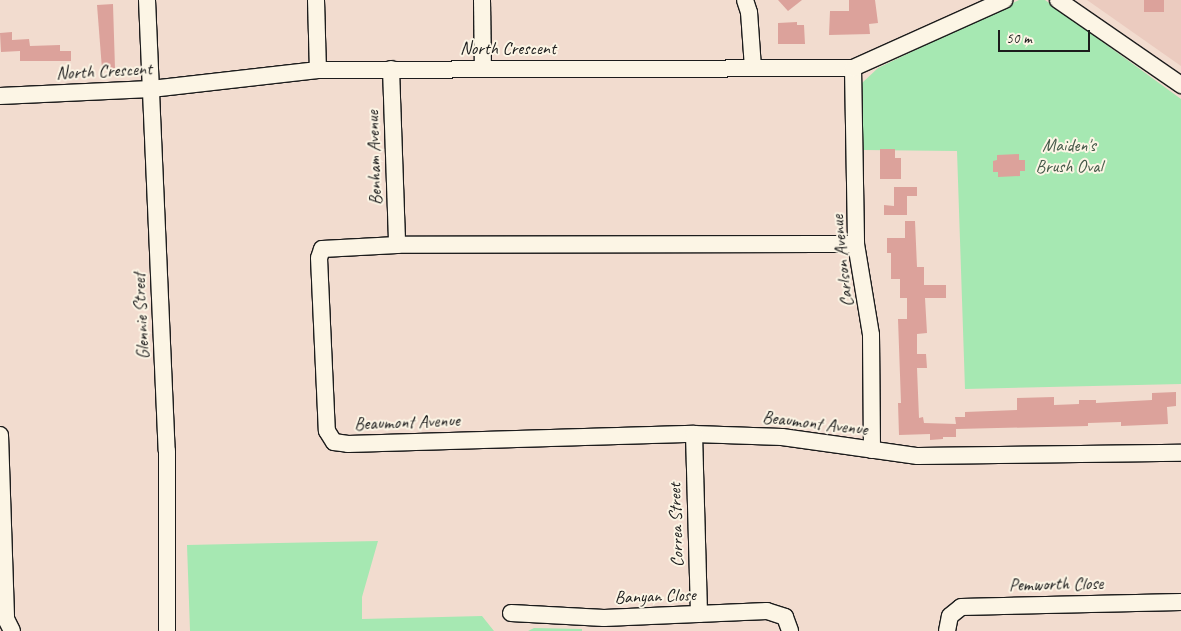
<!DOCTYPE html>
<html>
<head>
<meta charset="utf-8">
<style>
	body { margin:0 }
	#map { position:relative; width:1181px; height:631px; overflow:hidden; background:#f2dccf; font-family:Caveat,sans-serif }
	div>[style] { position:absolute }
	.built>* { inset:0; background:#ebcbbf }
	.green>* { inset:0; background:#a6e8b2 }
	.building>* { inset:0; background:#dca29b; transform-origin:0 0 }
	.roads { filter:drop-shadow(1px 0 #1c1c1c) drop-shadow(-1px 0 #1c1c1c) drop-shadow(0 1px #1c1c1c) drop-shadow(0 -1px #1c1c1c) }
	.minor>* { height:16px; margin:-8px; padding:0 8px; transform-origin:8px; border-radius:8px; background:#fcf5e5 }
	span { translate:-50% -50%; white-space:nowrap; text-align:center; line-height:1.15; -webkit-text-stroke:4px #fcf5e5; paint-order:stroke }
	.street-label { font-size:18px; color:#1c1c1c }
	.park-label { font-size:18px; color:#455949 }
	.scale { position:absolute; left:998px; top:30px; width:92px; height:22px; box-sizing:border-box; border:2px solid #1c1c1c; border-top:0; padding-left:6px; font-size:15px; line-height:18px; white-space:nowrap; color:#1c1c1c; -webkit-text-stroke:4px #fcf5e5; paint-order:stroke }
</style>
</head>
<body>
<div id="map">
	<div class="built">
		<i style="clip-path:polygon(1087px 0,1181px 0,1181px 67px,1181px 66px)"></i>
	</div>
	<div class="green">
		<i style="clip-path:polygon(1019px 0,1045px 0,1181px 99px,1181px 384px,965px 389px,957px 151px,863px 150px,862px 83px,878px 68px)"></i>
		<i style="clip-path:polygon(378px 541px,362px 597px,362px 619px,482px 616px,494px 631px,190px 631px,187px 545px)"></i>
		<i style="clip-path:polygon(534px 628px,582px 629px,582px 631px,528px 631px)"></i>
	</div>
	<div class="building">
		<i style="clip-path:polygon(778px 0,802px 0,788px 11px)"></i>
		<i style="clip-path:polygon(849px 0,875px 0,878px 23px,869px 24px,870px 34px,829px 35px,830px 11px,849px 11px)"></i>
		<i style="left:1144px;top:0;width:20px;height:12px"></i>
		<i style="clip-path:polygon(113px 4px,115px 69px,102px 69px,97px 5px)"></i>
		<i style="clip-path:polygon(797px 22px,797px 25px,804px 25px,805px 44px,778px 44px,778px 23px)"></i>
		<i style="clip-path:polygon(12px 32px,12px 40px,29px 39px,30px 46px,60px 45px,60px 51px,71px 51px,71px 61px,20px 61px,20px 51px,1px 52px,0 33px)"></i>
		<i style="clip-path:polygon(880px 149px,895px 149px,895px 158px,901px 158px,901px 179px,880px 179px)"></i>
		<i style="clip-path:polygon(1019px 154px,1019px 160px,1025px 160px,1025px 171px,1020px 171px,1020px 176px,998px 177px,998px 172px,993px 172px,993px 161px,997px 160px,997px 155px)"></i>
		<i style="clip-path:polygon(894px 187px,917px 187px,917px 196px,907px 196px,907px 215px,884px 215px,884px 205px,894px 206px)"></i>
		<i style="clip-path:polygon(905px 221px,915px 221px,917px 267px,924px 267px,924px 285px,946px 285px,946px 298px,925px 298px,927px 333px,917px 334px,917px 354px,926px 354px,927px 368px,917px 368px,919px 418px,923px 417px,924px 423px,956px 424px,955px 417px,965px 417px,965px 412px,1017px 410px,1017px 398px,1054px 397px,1054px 405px,1079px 404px,1079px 400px,1096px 400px,1096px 403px,1152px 400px,1152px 393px,1176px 392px,1176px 406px,1167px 407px,1168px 424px,1121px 426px,1121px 422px,1088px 423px,1088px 426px,956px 429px,956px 437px,943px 437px,943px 439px,930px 440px,930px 434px,899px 435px,898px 403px,901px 403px,898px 319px,907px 319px,907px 298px,900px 298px,900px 279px,891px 279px,891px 253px,887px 253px,887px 238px,905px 238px)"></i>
	</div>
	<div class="roads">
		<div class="minor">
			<i style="left:147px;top:0;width:451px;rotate:87.5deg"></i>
			<i style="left:167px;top:451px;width:180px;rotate:90deg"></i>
			<i style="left:316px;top:0;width:70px;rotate:88.4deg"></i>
			<i style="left:482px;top:0;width:68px;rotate:89.2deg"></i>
			<i style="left:745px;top:0;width:13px;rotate:72deg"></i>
			<i style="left:749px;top:12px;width:56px;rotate:85.9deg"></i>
			<i style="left:1058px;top:0;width:150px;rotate:34.6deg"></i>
			<i style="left:853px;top:68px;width:176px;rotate:89deg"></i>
			<i style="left:856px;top:244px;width:92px;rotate:80.6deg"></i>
			<i style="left:871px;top:335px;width:115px;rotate:89.5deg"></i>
			<i style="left:391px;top:69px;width:176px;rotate:88deg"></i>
			<i style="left:0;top:96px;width:151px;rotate:-2.7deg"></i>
			<i style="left:151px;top:89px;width:168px;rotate:-6.5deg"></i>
			<i style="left:318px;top:70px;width:535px;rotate:-0.21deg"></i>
			<i style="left:853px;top:68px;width:166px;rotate:-24.2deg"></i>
			<i style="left:856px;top:244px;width:459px;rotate:179.9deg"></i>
			<i style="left:397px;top:245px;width:75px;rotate:176.9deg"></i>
			<i style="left:322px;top:249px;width:9px;rotate:108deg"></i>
			<i style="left:319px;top:258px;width:173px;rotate:87.4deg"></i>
			<i style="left:327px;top:431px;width:13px;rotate:58deg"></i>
			<i style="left:334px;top:442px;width:14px;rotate:8deg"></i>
			<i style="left:348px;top:444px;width:346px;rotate:-1.7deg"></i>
			<i style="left:694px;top:434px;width:88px;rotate:2deg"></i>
			<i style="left:782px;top:437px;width:137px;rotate:8deg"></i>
			<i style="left:918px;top:456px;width:263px;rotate:-0.7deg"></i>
			<i style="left:694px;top:434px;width:180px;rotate:88.4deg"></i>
			<i style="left:0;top:435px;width:184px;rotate:88.1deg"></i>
			<i style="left:6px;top:619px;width:13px;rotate:63deg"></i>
			<i style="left:511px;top:613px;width:93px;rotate:3.1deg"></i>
			<i style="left:604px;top:618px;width:163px;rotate:-2.5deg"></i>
			<i style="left:767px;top:611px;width:19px;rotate:18deg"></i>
			<i style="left:785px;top:617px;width:15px;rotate:70deg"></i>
			<i style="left:947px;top:631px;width:15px;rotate:-79deg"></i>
			<i style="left:950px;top:616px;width:14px;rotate:-39deg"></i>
			<i style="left:961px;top:607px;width:220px;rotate:-1.3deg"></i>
		</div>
	</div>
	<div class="street-label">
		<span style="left:508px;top:48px">North Crescent</span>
		<span style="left:104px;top:71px;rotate:-3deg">North Crescent</span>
		<span style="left:374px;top:158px;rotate:-92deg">Benham Avenue</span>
		<span style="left:842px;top:261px;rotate:-96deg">Carlson Avenue</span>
		<span style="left:141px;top:316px;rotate:-93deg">Glennie Street</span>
		<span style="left:407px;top:422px;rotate:-2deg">Beaumont Avenue</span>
		<span style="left:815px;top:423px;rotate:7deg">Beaumont Avenue</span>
		<span style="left:676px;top:525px;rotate:-92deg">Correa Street</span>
		<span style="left:1056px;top:584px;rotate:-1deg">Pemworth Close</span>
		<span style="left:655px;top:596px;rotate:-2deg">Banyan Close</span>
	</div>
	<div class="park-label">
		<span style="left:1069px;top:156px">Maiden's<br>Brush Oval</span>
	</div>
	<div class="scale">50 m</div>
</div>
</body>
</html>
